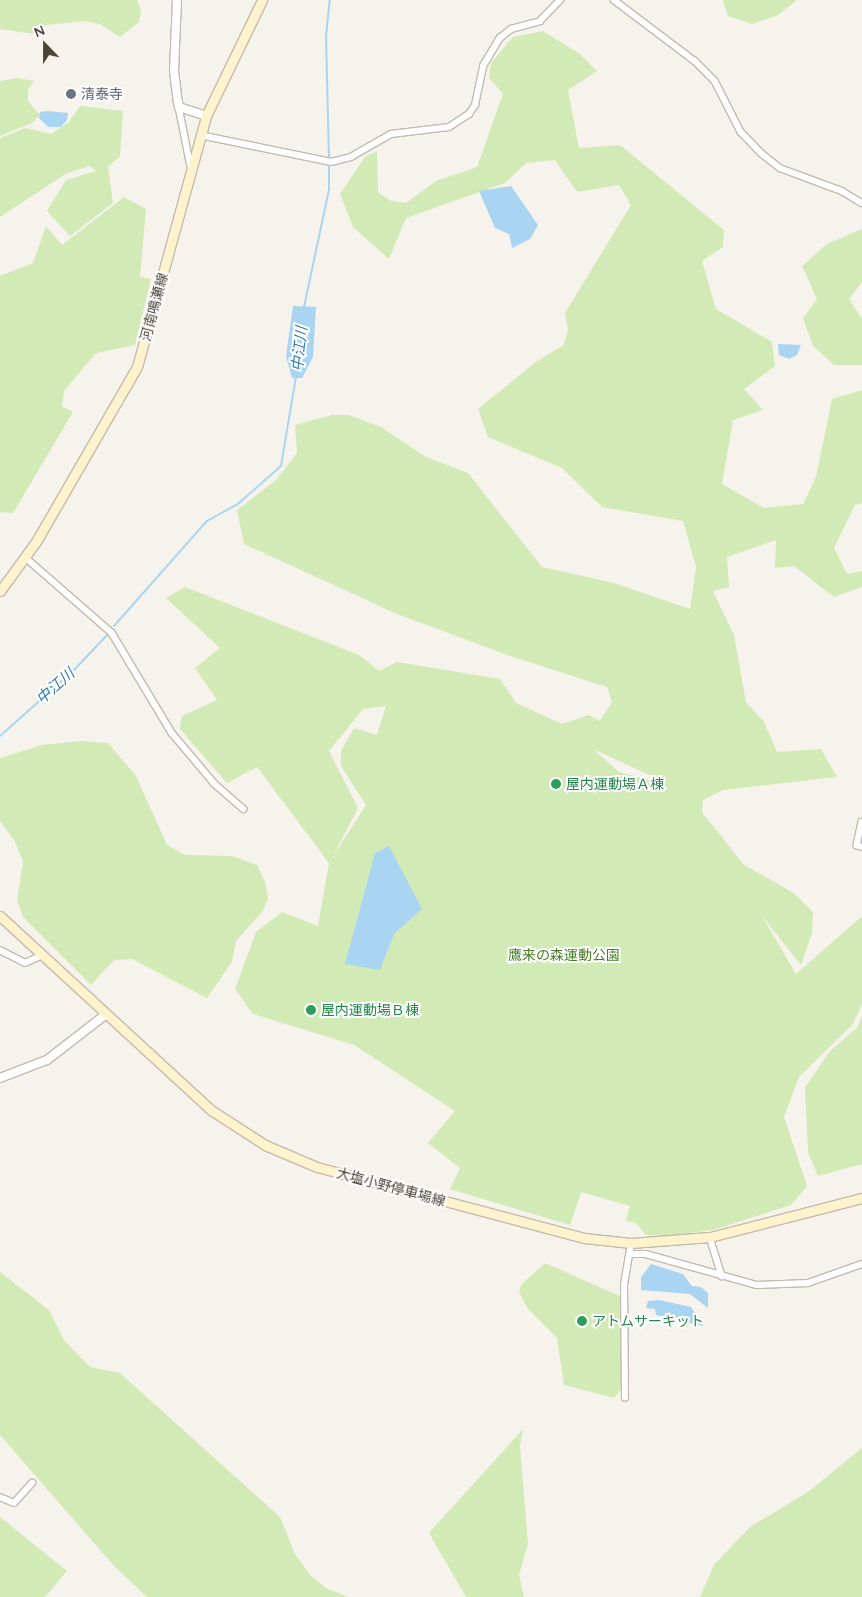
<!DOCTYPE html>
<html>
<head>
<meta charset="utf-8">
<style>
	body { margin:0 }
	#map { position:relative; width:862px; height:1597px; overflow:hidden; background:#f6f3ec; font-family:Quicksand,"Noto Sans JP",sans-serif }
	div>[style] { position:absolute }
	.green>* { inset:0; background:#d2eab5 }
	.water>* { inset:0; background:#a9d4f2 }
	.stream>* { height:2px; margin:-1px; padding:0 1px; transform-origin:1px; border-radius:1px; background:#a9d4f2 }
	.roads { filter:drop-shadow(1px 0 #c2bbae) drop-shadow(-1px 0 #c2bbae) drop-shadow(0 1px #c2bbae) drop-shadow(0 -1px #c2bbae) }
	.minor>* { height:5.5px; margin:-2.75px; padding:0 2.75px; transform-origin:2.75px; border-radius:2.75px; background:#fff }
	.tertiary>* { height:8px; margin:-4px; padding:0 4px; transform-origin:4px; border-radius:4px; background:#fff }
	.secondary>* { height:9px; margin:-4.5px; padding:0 4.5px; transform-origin:4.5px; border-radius:4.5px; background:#fff3cd }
	.dots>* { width:14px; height:14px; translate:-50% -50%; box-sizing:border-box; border:2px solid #fff; border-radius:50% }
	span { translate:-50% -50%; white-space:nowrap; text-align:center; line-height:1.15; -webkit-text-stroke:4px #fff; paint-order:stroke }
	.worship-label { font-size:14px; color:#5b616d }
	.left { translate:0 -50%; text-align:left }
	.street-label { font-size:14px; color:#4b4439 }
	.leisure-label { font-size:14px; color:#27864d }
	.park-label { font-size:14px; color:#4a7f2a }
	.water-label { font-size:15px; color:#2e7ab2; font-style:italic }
	.north { position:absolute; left:20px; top:20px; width:50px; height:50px; -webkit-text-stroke:4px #fff; paint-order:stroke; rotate:338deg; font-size:14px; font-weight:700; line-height:20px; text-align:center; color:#4b4439 }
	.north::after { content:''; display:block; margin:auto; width:18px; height:22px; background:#4b4439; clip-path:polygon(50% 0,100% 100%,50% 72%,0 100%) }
</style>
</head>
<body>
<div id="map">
	<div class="green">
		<i style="clip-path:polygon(0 0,137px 0,141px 10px,139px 22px,120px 37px,100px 24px,85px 21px,46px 25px,35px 34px,0 29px)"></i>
		<i style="clip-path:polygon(723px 0,797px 0,778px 15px,752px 24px,728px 16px)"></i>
		<i style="clip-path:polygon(evenodd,543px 31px,580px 54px,597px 71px,568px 90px,579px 148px,620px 145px,724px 230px,723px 247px,702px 261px,716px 309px,772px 342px,775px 366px,744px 389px,763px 410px,733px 420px,722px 484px,764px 508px,803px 504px,816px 477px,832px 399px,862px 390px,862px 503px,855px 505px,834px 548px,847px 574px,862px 571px,862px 587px,834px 597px,794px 566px,775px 568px,776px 540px,727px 557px,729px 587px,713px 591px,734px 635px,746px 702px,764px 722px,777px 752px,821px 749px,837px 777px,723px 790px,703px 800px,702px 812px,744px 865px,794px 893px,813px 912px,812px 933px,801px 965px,762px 916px,796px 974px,862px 916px,862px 1004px,853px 1024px,799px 1077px,784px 1117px,807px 1186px,791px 1205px,713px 1230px,667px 1236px,646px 1235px,636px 1223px,626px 1221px,630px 1206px,581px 1192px,570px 1225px,450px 1189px,460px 1168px,428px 1143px,455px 1111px,354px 1045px,253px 1014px,235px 989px,256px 932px,282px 912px,318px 926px,329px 863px,257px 767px,227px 783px,180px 729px,182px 716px,217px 700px,195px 668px,220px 648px,166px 598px,185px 587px,359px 655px,379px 671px,397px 662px,500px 679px,516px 703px,562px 724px,589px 715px,600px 721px,612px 702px,607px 687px,510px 656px,397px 614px,244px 544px,237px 510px,276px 480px,297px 453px,295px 425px,332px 415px,349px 415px,381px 427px,426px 457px,468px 473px,542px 567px,614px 583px,690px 609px,696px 567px,683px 521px,602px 507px,562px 468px,488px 437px,478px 409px,537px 361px,564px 345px,568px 329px,565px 313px,631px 205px,619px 185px,577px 192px,555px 160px,526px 163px,505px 183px,406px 218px,389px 259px,353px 227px,340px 194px,365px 157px,377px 151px,378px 192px,391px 201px,406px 203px,436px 181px,477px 167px,503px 94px,489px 78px,491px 63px,513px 37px,543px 31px,386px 706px,377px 735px,354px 728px,341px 751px,341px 766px,366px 805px,333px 856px,358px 808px,329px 751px,363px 709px,386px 706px,543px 31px,593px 749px,656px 778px,658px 782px,619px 772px,593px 749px)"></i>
		<i style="clip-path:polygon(18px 78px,34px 81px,28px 90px,28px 101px,40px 115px,32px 123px,0 136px,0 81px)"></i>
		<i style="clip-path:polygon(80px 106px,123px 111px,120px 156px,108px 167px,113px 203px,70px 236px,47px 211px,66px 180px,96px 171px,90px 166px,67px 173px,0 217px,0 138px,26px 128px,51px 134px,69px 122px)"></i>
		<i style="clip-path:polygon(124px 197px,146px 209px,140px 277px,151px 279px,135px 345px,96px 353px,64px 391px,62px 406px,73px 412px,13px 513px,0 512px,0 276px,33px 263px,46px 226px,62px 245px)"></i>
		<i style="clip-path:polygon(862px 229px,862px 282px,849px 299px,862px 319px,862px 365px,834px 365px,813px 346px,803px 318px,817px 299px,802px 266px,827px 244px)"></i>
		<i style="clip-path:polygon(81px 741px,108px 743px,136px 776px,167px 845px,185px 855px,232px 856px,257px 865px,265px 882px,268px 898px,263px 911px,236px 941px,232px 962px,207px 998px,132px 959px,114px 960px,91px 985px,23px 917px,17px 900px,23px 862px,15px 841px,0 821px,0 758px,42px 745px)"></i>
		<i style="clip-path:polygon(862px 1015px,862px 1164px,818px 1176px,808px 1152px,805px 1087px,830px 1051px,857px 1028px)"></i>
		<i style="clip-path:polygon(545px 1263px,622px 1297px,623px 1387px,614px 1398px,564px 1385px,557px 1338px,528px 1309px,519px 1292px,521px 1285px)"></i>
		<i style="clip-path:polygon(0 1272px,49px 1310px,64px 1340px,90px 1367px,120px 1373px,280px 1517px,295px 1554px,310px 1575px,326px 1588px,348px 1597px,147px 1597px,114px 1566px,0 1435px)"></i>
		<i style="clip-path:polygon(523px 1429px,520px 1446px,528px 1544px,519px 1575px,524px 1597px,466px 1597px,429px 1533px)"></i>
		<i style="clip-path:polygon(862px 1448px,862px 1597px,700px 1597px,714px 1565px,750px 1527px,808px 1492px)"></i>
		<i style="clip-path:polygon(0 1517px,67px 1571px,45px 1597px,0 1597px)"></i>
	</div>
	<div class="water">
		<i style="clip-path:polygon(47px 111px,68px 113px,67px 120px,61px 127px,48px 127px,39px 118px,40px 112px)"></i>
		<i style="clip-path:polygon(511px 186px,538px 225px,530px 239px,512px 248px,509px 234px,495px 228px,479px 191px)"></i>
		<i style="clip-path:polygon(293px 306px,316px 307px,313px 357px,302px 378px,292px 378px,286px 356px)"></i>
		<i style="clip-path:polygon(778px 344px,801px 345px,797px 355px,789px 359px,779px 355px)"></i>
		<i style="clip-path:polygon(389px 846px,422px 909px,394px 934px,380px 970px,345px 964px,375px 853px)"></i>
		<i style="clip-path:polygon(651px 1264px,683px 1274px,692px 1286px,701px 1287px,708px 1293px,708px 1308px,690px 1294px,641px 1290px,641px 1277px)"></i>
		<i style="clip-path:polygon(659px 1300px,691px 1307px,703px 1326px,656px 1315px,655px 1309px,646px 1308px,648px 1301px)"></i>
	</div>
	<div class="stream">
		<i style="left:329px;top:159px;width:123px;rotate:-91.4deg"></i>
		<i style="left:326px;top:36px;width:36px;rotate:-84deg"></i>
		<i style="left:304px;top:307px;width:121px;rotate:-78deg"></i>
		<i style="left:329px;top:189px;width:25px;rotate:-90deg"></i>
		<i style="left:114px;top:626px;width:140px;rotate:-48.5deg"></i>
		<i style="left:207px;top:521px;width:37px;rotate:-29deg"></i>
		<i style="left:239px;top:503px;width:56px;rotate:-41.4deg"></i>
		<i style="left:281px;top:466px;width:91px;rotate:-80.5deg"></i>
		<i style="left:0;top:736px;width:98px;rotate:-41.7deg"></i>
		<i style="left:73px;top:671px;width:51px;rotate:-46.6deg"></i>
	</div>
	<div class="roads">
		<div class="minor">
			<i style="left:614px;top:0;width:101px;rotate:37deg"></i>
			<i style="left:695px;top:61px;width:28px;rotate:45deg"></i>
			<i style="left:715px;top:81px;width:57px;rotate:63deg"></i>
			<i style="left:741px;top:132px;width:29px;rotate:46deg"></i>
			<i style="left:761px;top:153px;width:24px;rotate:38deg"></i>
			<i style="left:780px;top:168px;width:66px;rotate:20.4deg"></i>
			<i style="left:842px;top:191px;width:23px;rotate:31deg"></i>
			<i style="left:179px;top:107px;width:61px;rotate:78.7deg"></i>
			<i style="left:200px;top:135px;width:134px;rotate:11.6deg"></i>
			<i style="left:331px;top:162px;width:21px;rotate:-14deg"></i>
			<i style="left:351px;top:157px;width:46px;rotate:-29.9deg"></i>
			<i style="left:391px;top:134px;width:58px;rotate:-6.9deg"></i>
			<i style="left:449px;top:127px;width:24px;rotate:-33deg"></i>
			<i style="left:469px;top:114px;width:11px;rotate:-56deg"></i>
			<i style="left:475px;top:105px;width:40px;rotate:-78deg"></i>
			<i style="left:483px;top:66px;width:33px;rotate:-59deg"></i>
			<i style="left:500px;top:38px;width:14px;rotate:-39deg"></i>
			<i style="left:511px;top:29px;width:30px;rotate:-15deg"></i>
			<i style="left:540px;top:21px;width:29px;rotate:-46deg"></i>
			<i style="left:25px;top:557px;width:116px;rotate:41.1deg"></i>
			<i style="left:112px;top:633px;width:117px;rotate:59deg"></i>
			<i style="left:172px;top:733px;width:67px;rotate:49.9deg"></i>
			<i style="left:215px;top:784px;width:38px;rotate:41deg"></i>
			<i style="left:862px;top:822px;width:24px;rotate:102deg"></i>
			<i style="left:857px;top:845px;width:5px;rotate:22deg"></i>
			<i style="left:0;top:950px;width:28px;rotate:27deg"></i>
			<i style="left:25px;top:963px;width:17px;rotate:-24deg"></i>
			<i style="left:710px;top:1237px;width:41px;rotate:72.9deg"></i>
			<i style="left:630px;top:1254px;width:16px"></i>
			<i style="left:646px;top:1254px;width:115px;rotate:15.6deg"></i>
			<i style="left:757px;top:1285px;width:51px;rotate:-2.2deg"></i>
			<i style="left:808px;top:1283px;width:57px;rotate:-19.4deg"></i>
			<i style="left:625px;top:1398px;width:113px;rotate:-90.5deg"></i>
			<i style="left:624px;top:1285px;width:43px;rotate:-80.5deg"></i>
			<i style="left:0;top:1497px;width:15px;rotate:23deg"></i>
			<i style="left:14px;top:1503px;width:27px;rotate:-48deg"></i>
		</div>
		<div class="tertiary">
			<i style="left:177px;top:0;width:71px;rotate:92.4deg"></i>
			<i style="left:174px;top:71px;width:31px;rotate:83deg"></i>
			<i style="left:178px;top:102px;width:5px;rotate:79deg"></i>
			<i style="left:179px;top:107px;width:28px;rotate:18deg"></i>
			<i style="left:0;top:1078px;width:50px;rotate:-21deg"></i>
			<i style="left:47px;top:1060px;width:73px;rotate:-37.8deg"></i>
		</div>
		<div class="secondary">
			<i style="left:0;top:591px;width:63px;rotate:-54deg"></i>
			<i style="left:37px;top:540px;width:200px;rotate:-60deg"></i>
			<i style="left:137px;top:367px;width:260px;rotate:-74.6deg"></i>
			<i style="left:206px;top:116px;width:129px;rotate:-64.2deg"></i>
			<i style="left:0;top:916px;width:287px;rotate:42.6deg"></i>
			<i style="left:211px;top:1110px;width:64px;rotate:32.9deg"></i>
			<i style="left:265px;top:1145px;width:56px;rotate:22.9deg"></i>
			<i style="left:317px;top:1167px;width:276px;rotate:14.9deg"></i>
			<i style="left:584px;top:1238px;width:47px;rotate:6.1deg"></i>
			<i style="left:631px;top:1243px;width:79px;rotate:-4.3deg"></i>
			<i style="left:710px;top:1237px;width:157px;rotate:-14.4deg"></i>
		</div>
	</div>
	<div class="dots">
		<i style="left:71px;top:94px;background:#6b7280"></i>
		<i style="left:556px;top:784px;background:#2e9e5b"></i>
		<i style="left:311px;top:1010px;background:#2e9e5b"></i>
		<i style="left:582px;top:1321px;background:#2e9e5b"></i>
	</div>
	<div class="worship-label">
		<span class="left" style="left:81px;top:94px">清泰寺</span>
	</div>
	<div class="street-label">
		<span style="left:154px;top:307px;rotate:-75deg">河南鳴瀬線</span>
		<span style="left:391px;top:1187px;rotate:15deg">大塩小野停車場線</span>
	</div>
	<div class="leisure-label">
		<span class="left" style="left:566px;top:784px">屋内運動場Ａ棟</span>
		<span class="left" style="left:321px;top:1010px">屋内運動場Ｂ棟</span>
		<span class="left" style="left:592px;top:1321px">アトムサーキット</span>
	</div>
	<div class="park-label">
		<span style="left:564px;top:955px">鷹来の森運動公園</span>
	</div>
	<div class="water-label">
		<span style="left:299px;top:349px;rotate:-84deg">中江川</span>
		<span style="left:55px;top:686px;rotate:-42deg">中江川</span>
	</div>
	<div class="north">N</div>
</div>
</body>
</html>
